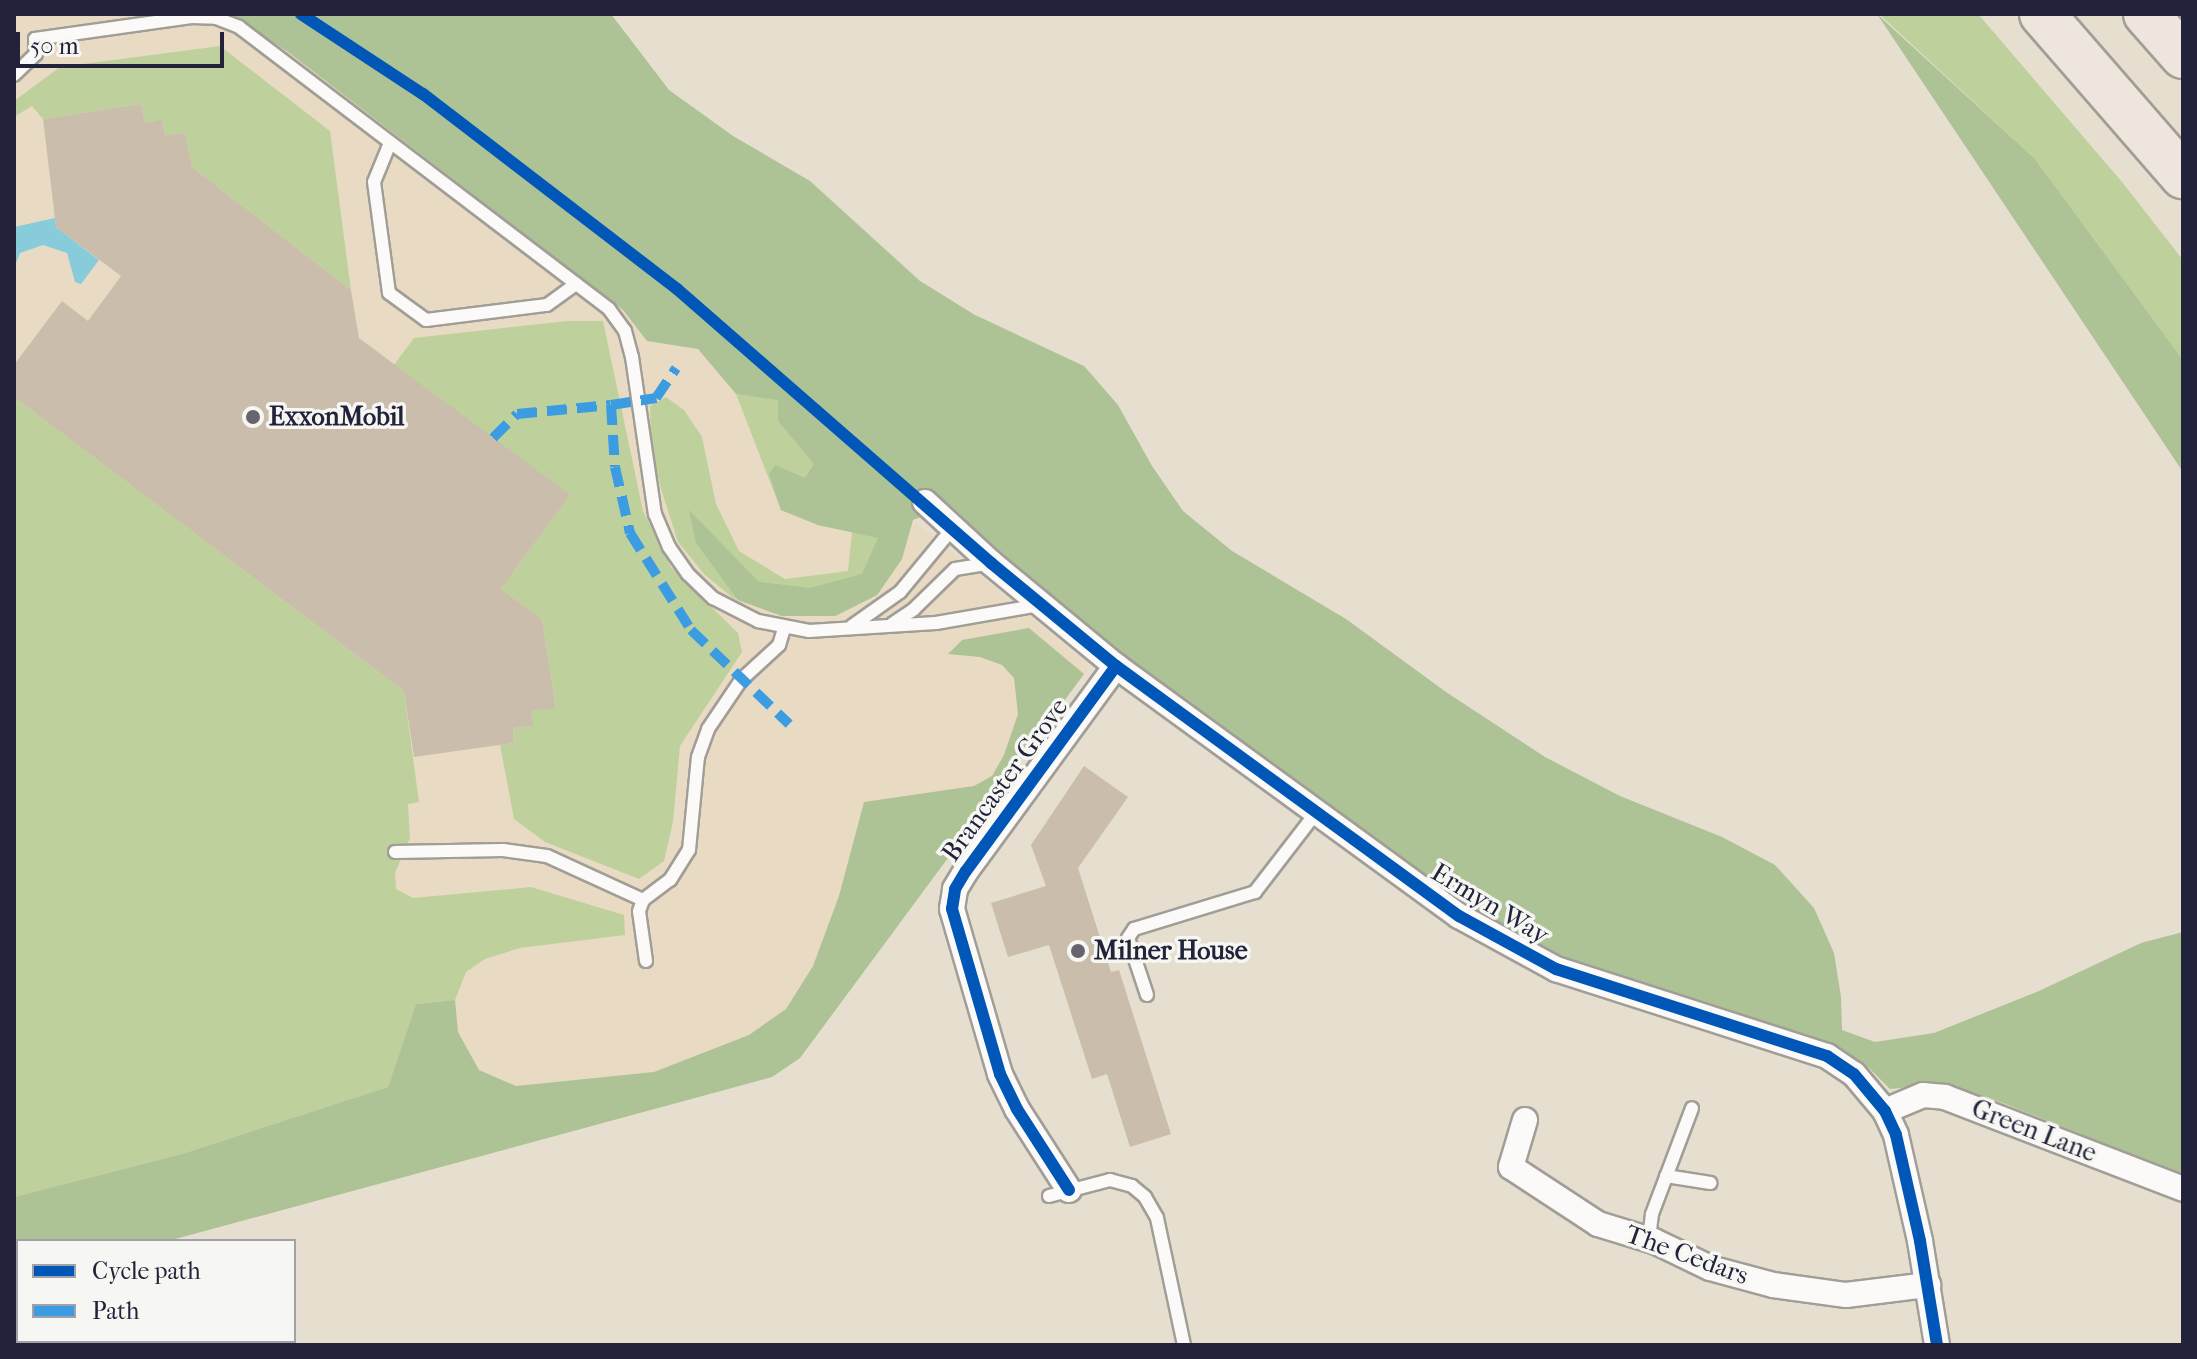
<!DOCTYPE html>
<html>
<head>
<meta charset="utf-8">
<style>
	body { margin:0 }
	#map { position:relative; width:2197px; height:1359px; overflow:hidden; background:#e6decf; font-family:"IM FELL French Canon",serif }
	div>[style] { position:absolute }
	.built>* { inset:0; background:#e9dbc3 }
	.green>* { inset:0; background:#bed19c }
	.forest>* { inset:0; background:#adc295 }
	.water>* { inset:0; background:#88cbda }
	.building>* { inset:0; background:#cbbdac }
	.roads { filter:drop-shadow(2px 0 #a19d97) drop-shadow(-2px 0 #a19d97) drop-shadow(0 2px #a19d97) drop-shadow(0 -2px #a19d97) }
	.lane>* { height:12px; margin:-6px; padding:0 6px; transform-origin:6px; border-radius:6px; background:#fbfaf8 }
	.street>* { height:24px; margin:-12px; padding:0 12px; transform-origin:12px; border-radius:12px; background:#fbfaf8 }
	.highway>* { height:44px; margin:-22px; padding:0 22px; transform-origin:22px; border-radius:22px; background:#eee5dd }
	.quiet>* { height:10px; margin-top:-5px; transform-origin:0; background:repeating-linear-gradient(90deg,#3c9ce2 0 20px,transparent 0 30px) }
	.cycleway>* { height:12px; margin:-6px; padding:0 6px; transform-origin:6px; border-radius:6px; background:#0057b8 }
	.dots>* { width:22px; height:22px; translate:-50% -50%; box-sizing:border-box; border:4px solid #f6f6f2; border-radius:50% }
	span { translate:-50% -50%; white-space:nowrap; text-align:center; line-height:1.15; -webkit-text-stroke:7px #f6f6f2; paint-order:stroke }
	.poi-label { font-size:26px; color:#22223b; font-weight:700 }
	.left { translate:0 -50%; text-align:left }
	.street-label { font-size:26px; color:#22223b }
	.frame { position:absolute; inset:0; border:16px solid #22223b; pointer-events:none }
	.legend { position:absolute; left:16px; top:1239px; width:280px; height:104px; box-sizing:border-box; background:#f6f6f2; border:2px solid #a1a1a9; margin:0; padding:10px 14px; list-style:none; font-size:24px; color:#22223b }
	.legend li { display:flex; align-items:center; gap:16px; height:40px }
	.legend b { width:40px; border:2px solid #a1a1a9 }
	.scale { position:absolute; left:16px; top:32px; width:208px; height:36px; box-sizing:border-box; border:4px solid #22223b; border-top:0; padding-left:10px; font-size:24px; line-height:28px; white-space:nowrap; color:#22223b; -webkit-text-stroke:6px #f6f6f2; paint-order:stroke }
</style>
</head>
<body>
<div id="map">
	<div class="built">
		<i style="clip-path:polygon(14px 14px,265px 14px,297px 31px,913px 520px,1090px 666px,800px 1058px,772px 1077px,168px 1241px,18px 1241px,18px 1282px,14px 1283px)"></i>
	</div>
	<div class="green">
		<i style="clip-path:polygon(1879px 14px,1978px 14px,2122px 182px,2183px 260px,2183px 360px,2035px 159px)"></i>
		<i style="clip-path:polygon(220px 46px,330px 131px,351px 290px,192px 167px,185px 133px,165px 135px,162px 119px,145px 123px,141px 104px,43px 119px,32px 106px,14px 117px,14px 101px,60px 67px)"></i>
		<i style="clip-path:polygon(567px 321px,603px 321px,643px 511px,671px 567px,738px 633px,742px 652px,680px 746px,673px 822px,664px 861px,639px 879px,545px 842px,514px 819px,500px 745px,514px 743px,513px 728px,532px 726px,531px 711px,556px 707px,542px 619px,478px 572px,513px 573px,569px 495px,394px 365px,414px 338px)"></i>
		<i style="clip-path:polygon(736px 394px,778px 399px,902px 559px,877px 595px,835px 616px,782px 616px,733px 598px,705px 575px,678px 542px,660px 486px,651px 443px,650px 406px,666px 397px,684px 410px,702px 437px,716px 504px,739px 551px,785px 579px,848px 571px,852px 532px,818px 525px,781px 510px)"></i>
		<i style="clip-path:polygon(14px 397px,404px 691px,419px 802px,408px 804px,410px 838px,395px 873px,396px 889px,413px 898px,531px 887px,624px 915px,625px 935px,520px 948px,485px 959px,466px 972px,455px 1000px,416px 1004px,388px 1087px,182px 1154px,14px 1197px)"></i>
	</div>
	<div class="forest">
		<i style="clip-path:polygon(230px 14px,611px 14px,669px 90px,733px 136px,810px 181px,920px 281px,975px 315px,1084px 366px,1118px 405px,1152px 466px,1183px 511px,1232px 551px,1346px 619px,1446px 692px,1545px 757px,1620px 796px,1722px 837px,1775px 865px,1814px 908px,1834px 953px,1841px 997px,1842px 1030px,1875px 1042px,1934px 1033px,2039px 991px,2141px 943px,2183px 932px,2183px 1175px,2003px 1103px,1944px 1084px,1890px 1089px,1869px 1068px,1822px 1045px,1517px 944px,1104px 646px,947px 507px,913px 520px,902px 559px,877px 595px,835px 616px,782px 616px,738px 600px,696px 543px,689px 510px,759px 582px,810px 588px,862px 574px,878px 538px,818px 525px,781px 510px,769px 474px,775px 465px,805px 478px,814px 464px,778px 421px,778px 400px,736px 394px,698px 349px,647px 341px,623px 310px,288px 52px)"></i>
		<i style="clip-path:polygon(1877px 14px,2035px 159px,2183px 360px,2183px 472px)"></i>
		<i style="clip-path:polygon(1029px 628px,1084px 674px,800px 1058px,772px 1077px,168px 1241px,18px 1241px,18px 1282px,14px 1283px,14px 1197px,182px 1154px,388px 1087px,416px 1004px,455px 1000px,458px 1032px,479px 1070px,516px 1086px,654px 1072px,749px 1035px,786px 1009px,813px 966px,839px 896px,864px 802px,974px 786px,992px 776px,1004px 755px,1018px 714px,1014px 678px,1002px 665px,980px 657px,948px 654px,962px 640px)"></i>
	</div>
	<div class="water">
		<i style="clip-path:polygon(55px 218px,56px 227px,99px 260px,81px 284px,75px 282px,67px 253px,43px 245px,20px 253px,14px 268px,14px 227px)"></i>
	</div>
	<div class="building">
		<i style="clip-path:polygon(141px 104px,145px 123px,162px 119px,165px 135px,185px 133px,192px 167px,351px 290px,359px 338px,570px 495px,501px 589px,542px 619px,556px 708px,531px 711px,533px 726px,513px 728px,514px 743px,414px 757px,404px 691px,14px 397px,14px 365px,62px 301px,88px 321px,121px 276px,56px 227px,43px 119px)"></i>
		<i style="clip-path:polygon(1084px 766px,1128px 797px,1078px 868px,1111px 972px,1119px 970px,1171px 1134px,1130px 1147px,1107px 1074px,1092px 1079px,1049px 945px,1008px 957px,991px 903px,1046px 886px,1031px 845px)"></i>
	</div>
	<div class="roads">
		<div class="lane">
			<i style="left:14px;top:75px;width:30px;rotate:-44deg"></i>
			<i style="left:36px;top:54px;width:15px;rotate:-94deg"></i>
			<i style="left:35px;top:39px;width:158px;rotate:-8deg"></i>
			<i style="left:191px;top:17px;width:25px;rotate:2deg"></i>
			<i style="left:216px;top:18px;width:25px;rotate:21deg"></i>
			<i style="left:239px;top:27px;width:465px;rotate:37.3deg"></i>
			<i style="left:609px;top:309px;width:27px;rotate:54deg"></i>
			<i style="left:625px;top:331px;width:27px;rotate:75deg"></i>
			<i style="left:632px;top:357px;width:159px;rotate:81.7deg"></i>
			<i style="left:655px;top:514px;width:36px;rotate:67deg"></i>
			<i style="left:669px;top:547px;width:33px;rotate:55deg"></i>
			<i style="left:688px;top:574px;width:35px;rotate:44deg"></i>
			<i style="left:713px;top:598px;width:51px;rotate:27.1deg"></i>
			<i style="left:758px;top:621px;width:52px;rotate:11.1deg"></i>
			<i style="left:809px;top:631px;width:127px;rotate:-3.6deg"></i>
			<i style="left:936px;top:623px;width:106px;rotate:-9.8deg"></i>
			<i style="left:390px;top:143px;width:42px;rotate:112.3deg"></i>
			<i style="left:374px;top:182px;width:112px;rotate:82.3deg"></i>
			<i style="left:389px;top:293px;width:46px;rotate:36.1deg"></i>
			<i style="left:426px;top:320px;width:122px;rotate:-7.1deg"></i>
			<i style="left:547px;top:305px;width:36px;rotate:-36deg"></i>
			<i style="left:892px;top:624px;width:27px;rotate:-34deg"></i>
			<i style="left:914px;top:609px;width:57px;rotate:-44.3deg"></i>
			<i style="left:955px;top:569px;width:36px;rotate:-9deg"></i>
			<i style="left:852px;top:626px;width:59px;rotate:-35.3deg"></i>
			<i style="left:900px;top:592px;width:83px;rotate:-50.4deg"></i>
			<i style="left:395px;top:852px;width:108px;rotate:-1.1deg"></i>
			<i style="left:503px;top:850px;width:44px;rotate:7.8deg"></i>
			<i style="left:547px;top:856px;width:106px;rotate:24.6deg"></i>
			<i style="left:646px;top:961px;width:50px;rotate:-98deg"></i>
			<i style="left:639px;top:911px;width:12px;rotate:-70deg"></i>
			<i style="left:643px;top:900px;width:34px;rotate:-37deg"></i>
			<i style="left:670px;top:880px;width:36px;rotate:-58deg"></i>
			<i style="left:689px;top:850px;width:93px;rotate:-84.5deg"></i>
			<i style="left:698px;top:757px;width:30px;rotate:-70deg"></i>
			<i style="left:708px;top:729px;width:59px;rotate:-56deg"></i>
			<i style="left:741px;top:680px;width:52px;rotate:-42.6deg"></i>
			<i style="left:779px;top:645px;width:17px;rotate:-73deg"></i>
			<i style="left:1147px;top:995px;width:60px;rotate:-108.4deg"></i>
			<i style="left:1128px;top:938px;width:11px;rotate:-56deg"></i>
			<i style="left:1134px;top:929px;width:127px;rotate:-17deg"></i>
			<i style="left:1255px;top:892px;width:98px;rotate:-52.4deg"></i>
			<i style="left:1666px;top:1176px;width:45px;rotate:9deg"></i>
			<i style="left:1049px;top:1196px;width:63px;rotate:-14.7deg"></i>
			<i style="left:1110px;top:1180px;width:23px;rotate:15deg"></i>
			<i style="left:1132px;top:1186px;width:17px;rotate:40deg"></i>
			<i style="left:1145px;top:1197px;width:24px;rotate:60deg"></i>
			<i style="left:1157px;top:1218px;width:130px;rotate:78deg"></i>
			<i style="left:1654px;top:1241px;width:12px;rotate:-110deg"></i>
			<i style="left:1650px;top:1230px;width:16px;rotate:-83deg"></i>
			<i style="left:1652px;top:1214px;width:113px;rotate:-69.3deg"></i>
		</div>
		<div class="street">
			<i style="left:925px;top:502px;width:90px;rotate:42.7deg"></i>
			<i style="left:991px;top:563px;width:162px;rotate:39.5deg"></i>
			<i style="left:1116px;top:666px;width:424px;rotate:36.1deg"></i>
			<i style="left:1459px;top:916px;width:111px;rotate:28.7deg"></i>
			<i style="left:1556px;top:969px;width:285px;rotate:17.8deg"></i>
			<i style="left:1827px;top:1056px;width:32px;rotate:34deg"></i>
			<i style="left:1854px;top:1074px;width:48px;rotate:50deg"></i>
			<i style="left:1885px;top:1111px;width:26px;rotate:65deg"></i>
			<i style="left:1896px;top:1135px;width:109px;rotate:77.2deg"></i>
			<i style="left:1920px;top:1241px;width:105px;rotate:80.7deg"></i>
			<i style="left:1885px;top:1111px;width:41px;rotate:-22.8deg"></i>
			<i style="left:1923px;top:1095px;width:22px;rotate:5deg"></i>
			<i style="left:1945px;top:1097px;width:255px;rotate:21.1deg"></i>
			<i style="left:1525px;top:1120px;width:49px;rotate:106.6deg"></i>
			<i style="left:1511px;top:1167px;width:104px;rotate:33.2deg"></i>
			<i style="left:1598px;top:1224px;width:59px;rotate:16.9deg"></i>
			<i style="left:1654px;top:1241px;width:62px;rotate:25.7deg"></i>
			<i style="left:1710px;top:1268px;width:65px;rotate:15.1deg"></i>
			<i style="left:1773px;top:1285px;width:74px;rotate:7.8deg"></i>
			<i style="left:1846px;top:1295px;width:83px;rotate:-7deg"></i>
			<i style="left:1069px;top:1190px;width:96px;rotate:-122.7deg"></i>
			<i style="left:1017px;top:1109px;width:39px;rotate:-116deg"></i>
			<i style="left:1000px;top:1074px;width:172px;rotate:-106.2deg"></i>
			<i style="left:952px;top:909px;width:20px;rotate:-81deg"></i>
			<i style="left:955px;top:889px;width:21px;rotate:-59deg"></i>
			<i style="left:966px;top:871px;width:254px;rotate:-53.8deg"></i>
		</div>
		<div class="highway">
			<i style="left:2042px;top:14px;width:215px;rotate:49deg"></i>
			<i style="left:2146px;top:14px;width:56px;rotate:48.6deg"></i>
		</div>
	</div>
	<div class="quiet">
		<i style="left:611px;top:405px;width:46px;rotate:-8.8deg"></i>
		<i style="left:656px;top:398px;width:36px;rotate:-56deg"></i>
		<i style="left:493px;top:438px;width:34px;rotate:-45deg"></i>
		<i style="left:517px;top:414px;width:94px;rotate:-5.5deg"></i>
		<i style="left:611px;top:405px;width:62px;rotate:86.3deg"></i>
		<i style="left:615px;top:467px;width:68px;rotate:77.2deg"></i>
		<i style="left:630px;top:533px;width:115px;rotate:57.8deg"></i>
		<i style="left:691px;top:630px;width:136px;rotate:43.8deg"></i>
	</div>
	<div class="cycleway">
		<i style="left:301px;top:14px;width:146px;rotate:33.3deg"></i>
		<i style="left:423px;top:94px;width:320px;rotate:37.5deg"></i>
		<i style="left:677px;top:289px;width:417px;rotate:41.1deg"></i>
		<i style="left:991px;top:563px;width:162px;rotate:39.5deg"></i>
		<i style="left:1116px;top:666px;width:424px;rotate:36.1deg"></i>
		<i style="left:1459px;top:916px;width:111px;rotate:28.7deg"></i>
		<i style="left:1556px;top:969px;width:285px;rotate:17.8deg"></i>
		<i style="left:1827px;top:1056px;width:32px;rotate:34deg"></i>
		<i style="left:1854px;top:1074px;width:48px;rotate:50deg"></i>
		<i style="left:1885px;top:1111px;width:26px;rotate:65deg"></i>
		<i style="left:1896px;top:1135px;width:109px;rotate:77.2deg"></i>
		<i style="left:1920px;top:1241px;width:105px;rotate:80.7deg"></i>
		<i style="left:1069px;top:1190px;width:96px;rotate:-122.7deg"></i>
		<i style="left:1017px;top:1109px;width:39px;rotate:-116deg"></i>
		<i style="left:1000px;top:1074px;width:172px;rotate:-106.2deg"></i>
		<i style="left:952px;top:909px;width:20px;rotate:-81deg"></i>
		<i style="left:955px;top:889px;width:21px;rotate:-59deg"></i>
		<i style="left:966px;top:871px;width:254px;rotate:-53.8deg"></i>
	</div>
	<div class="dots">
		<i style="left:253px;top:417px;background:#67646f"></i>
		<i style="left:1078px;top:951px;background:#67646f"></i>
	</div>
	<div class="poi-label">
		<span class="left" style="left:269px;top:417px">ExxonMobil</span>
		<span class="left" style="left:1094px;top:951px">Milner House</span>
	</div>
	<div class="street-label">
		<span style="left:1005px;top:780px;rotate:-54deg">Brancaster Grove</span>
		<span style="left:1490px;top:904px;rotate:31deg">Ermyn Way</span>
		<span style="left:2034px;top:1131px;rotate:21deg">Green Lane</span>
		<span style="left:1687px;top:1255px;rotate:20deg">The Cedars</span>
	</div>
	<div class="frame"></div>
	<ul class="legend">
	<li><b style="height:10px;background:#0057b8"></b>Cycle path</li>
	<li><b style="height:10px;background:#3c9ce2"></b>Path</li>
	</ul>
	<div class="scale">50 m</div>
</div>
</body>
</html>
